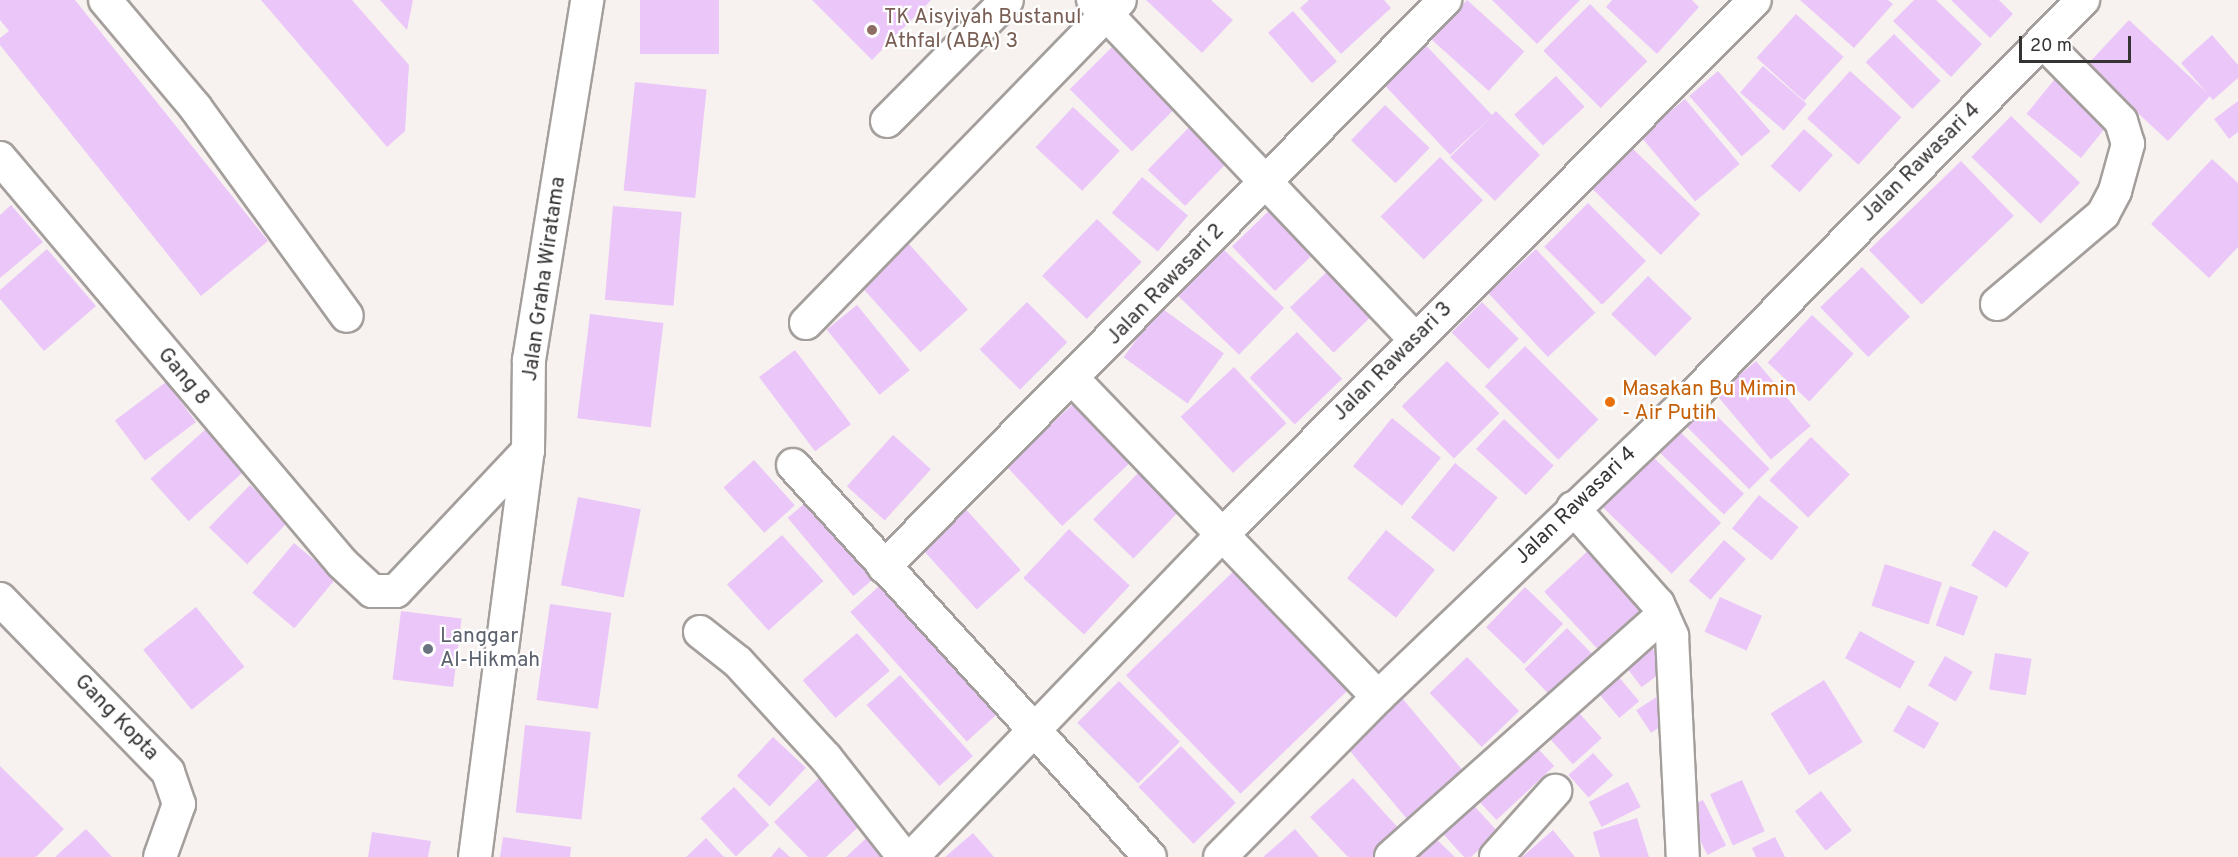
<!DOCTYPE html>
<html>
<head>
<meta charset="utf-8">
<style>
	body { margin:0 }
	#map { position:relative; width:2238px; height:857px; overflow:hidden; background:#f7f2ef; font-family:Overpass,sans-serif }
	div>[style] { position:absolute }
	.building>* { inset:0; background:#ebc7f9; transform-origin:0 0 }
	.roads { filter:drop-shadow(2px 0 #a49f9c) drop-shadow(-2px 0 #a49f9c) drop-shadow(0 2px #a49f9c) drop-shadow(0 -2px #a49f9c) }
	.minor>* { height:32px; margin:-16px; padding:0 16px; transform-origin:16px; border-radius:16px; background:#fff }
	.dots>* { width:16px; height:16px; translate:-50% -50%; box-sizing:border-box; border:3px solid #fff; border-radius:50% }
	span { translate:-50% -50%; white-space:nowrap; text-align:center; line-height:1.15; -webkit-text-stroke:4.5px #fff; paint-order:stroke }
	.education-label { font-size:21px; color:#785e54 }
	.left { translate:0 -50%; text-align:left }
	.street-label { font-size:21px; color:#363433 }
	.food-label { font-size:21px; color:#c56008 }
	.worship-label { font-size:21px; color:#5b616d }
	.scale { position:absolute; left:2019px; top:36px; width:112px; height:27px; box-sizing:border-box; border:3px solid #363433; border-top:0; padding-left:8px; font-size:18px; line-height:21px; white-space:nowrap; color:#363433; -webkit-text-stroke:4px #fff; paint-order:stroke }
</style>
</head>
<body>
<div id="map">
	<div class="building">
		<i style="clip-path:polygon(0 0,75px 0,268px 241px,201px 296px,0 45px,0 38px,9px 31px,0 20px)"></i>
		<i style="clip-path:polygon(261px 0,352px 0,409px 65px,405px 131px,387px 147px)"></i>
		<i style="clip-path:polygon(380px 0,413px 0,407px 30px)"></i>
		<i style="left:640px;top:0;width:79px;height:54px"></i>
		<i style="clip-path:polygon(812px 0,931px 0,872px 60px)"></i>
		<i style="clip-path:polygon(1146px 0,1211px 0,1233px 20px,1202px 53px)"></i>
		<i style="clip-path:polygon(1309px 0,1384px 0,1391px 8px,1341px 54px,1300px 8px)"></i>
		<i style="left:1467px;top:0;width:77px;height:53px;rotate:42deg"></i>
		<i style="clip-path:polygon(1492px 0,1580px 0,1537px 44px)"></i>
		<i style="clip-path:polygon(1612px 0,1692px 0,1699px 7px,1657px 54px,1606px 7px)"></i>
		<i style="clip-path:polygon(1800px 0,1888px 0,1893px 4px,1854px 48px)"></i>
		<i style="clip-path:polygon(1914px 0,1936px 0,1982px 44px,1951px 77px,1893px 21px)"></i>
		<i style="clip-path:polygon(1951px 0,1999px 0,2013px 14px,1990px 38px)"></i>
		<i style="left:1590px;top:4px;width:81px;height:66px;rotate:45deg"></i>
		<i style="left:1293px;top:11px;width:67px;height:33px;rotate:49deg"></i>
		<i style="left:1796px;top:14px;width:64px;height:59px;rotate:42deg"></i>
		<i style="left:2129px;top:20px;width:111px;height:62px;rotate:43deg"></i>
		<i style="left:1894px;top:34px;width:66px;height:40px;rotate:45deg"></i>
		<i style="clip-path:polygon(2212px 35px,2238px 65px,2238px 78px,2213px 100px,2181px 63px)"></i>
		<i style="clip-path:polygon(1418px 37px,1492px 115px,1496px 111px,1540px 155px,1495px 201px,1450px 157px,1491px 117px,1450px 155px,1376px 76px)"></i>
		<i style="left:1120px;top:39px;width:88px;height:71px;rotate:45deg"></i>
		<i style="left:1763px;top:66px;width:58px;height:35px;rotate:41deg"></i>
		<i style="left:1718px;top:71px;width:80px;height:38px;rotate:49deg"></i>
		<i style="left:1850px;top:71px;width:69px;height:64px;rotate:42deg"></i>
		<i style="left:2058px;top:75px;width:70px;height:50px;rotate:39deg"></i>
		<i style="left:1556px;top:76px;width:42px;height:57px;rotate:47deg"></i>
		<i style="left:635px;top:82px;width:72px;height:109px;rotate:6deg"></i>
		<i style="left:1685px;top:99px;width:85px;height:58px;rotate:50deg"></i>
		<i style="clip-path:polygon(2238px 101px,2238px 132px,2229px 139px,2214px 119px)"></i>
		<i style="left:1385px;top:105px;width:62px;height:49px;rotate:44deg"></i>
		<i style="left:1073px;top:107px;width:64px;height:55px;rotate:43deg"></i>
		<i style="left:2011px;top:116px;width:96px;height:57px;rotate:44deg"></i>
		<i style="left:1195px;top:121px;width:52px;height:68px;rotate:44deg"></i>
		<i style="left:1804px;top:129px;width:39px;height:50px;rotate:42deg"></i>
		<i style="left:1632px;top:148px;width:95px;height:57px;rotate:44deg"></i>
		<i style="left:1440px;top:157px;width:61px;height:84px;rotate:45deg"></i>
		<i style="clip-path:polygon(2212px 159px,2238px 183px,2238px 247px,2209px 278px,2151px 224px)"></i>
		<i style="left:1961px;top:161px;width:76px;height:128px;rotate:46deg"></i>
		<i style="left:1142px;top:177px;width:60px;height:47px;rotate:40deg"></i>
		<i style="left:1278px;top:202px;width:62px;height:64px;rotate:46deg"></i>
		<i style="left:1588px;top:203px;width:82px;height:62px;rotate:45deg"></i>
		<i style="clip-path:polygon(11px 205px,43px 242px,0 278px,0 215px)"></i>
		<i style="left:613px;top:206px;width:69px;height:94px;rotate:5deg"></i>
		<i style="left:1097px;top:219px;width:62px;height:79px;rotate:44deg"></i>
		<i style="left:909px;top:244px;width:88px;height:64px;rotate:48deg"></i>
		<i style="left:1218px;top:244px;width:92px;height:65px;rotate:44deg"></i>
		<i style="clip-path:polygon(47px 249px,96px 306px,44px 351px,0 299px,0 290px)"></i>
		<i style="left:1536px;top:249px;width:87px;height:65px;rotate:47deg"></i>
		<i style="left:1336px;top:263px;width:63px;height:64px;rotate:46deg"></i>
		<i style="left:1862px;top:267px;width:69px;height:58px;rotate:46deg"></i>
		<i style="left:1648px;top:276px;width:61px;height:53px;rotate:44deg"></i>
		<i style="left:1027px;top:302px;width:57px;height:67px;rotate:45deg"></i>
		<i style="left:1482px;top:302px;width:52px;height:43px;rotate:45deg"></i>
		<i style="left:857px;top:305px;width:84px;height:39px;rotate:51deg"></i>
		<i style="left:1160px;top:307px;width:79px;height:62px;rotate:36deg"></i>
		<i style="left:590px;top:314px;width:74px;height:105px;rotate:7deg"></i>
		<i style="left:1812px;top:315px;width:57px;height:65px;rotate:43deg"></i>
		<i style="left:1297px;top:332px;width:65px;height:66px;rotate:46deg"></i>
		<i style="left:1525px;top:346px;width:104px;height:57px;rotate:45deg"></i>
		<i style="left:795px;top:350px;width:93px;height:45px;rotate:53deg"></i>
		<i style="left:1447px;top:361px;width:74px;height:64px;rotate:45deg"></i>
		<i style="left:1756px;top:361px;width:85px;height:52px;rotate:50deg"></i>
		<i style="left:1234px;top:367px;width:77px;height:73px;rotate:47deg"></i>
		<i style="left:166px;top:382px;width:50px;height:64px;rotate:53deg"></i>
		<i style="left:1699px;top:398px;width:100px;height:29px;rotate:45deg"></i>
		<i style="left:1075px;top:402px;width:82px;height:94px;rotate:47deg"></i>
		<i style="left:1392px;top:418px;width:63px;height:62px;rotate:39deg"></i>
		<i style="left:1504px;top:419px;width:68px;height:41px;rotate:43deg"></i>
		<i style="left:1675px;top:427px;width:96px;height:29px;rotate:44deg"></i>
		<i style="left:207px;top:428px;width:57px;height:76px;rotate:48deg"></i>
		<i style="left:893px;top:435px;width:51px;height:69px;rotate:42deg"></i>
		<i style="left:1811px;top:437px;width:54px;height:60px;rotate:44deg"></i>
		<i style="left:1652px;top:456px;width:96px;height:71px;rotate:44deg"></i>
		<i style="left:754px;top:460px;width:61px;height:41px;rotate:48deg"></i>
		<i style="left:1455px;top:463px;width:55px;height:70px;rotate:39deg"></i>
		<i style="left:1139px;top:472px;width:56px;height:66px;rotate:44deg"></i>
		<i style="left:250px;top:485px;width:53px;height:59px;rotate:44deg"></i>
		<i style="left:816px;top:494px;width:102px;height:37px;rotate:50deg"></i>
		<i style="left:1759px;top:495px;width:51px;height:43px;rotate:39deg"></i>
		<i style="left:578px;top:497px;width:64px;height:90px;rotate:11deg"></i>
		<i style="left:963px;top:506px;width:86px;height:59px;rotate:48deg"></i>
		<i style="left:1069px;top:529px;width:83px;height:67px;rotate:43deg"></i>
		<i style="left:1386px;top:530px;width:63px;height:62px;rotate:39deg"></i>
		<i style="left:1994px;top:530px;width:42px;height:42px;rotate:33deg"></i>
		<i style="left:782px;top:535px;width:62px;height:74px;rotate:48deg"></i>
		<i style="left:1724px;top:540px;width:29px;height:54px;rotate:41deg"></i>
		<i style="left:294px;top:543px;width:55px;height:65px;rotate:40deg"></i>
		<i style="left:1591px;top:548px;width:80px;height:64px;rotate:47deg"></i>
		<i style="left:1241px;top:564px;width:165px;height:160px;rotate:46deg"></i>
		<i style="left:1885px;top:564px;width:60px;height:44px;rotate:18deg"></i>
		<i style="left:886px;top:580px;width:174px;height:48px;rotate:48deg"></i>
		<i style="left:1950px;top:586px;width:30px;height:42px;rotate:20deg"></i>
		<i style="left:1525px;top:587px;width:53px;height:56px;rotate:44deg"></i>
		<i style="left:1720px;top:597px;width:46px;height:38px;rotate:24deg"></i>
		<i style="left:550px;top:604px;width:62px;height:97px;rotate:8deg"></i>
		<i style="left:196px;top:607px;width:77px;height:68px;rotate:51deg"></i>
		<i style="left:401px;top:611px;width:61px;height:69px;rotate:7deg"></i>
		<i style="left:1567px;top:628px;width:40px;height:59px;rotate:46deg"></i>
		<i style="left:1860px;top:631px;width:63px;height:31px;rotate:29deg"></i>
		<i style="left:857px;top:633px;width:50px;height:72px;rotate:49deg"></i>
		<i style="left:1646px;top:640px;width:35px;height:32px;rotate:53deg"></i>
		<i style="left:1995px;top:653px;width:37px;height:37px;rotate:9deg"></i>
		<i style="left:1945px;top:656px;width:32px;height:34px;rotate:30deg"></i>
		<i style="left:1467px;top:657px;width:75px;height:52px;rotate:46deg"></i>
		<i style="left:900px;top:675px;width:109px;height:45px;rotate:48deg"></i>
		<i style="left:1618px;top:676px;width:33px;height:26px;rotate:50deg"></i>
		<i style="left:1824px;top:680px;width:73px;height:63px;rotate:58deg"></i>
		<i style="left:1119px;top:681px;width:86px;height:59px;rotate:45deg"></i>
		<i style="left:1658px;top:696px;width:27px;height:26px;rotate:57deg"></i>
		<i style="left:1402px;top:698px;width:97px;height:74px;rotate:50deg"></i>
		<i style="left:1571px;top:704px;width:46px;height:39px;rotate:48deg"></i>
		<i style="left:1908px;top:705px;width:36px;height:30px;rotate:30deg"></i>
		<i style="left:525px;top:725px;width:66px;height:88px;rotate:6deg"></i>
		<i style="left:773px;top:737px;width:45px;height:53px;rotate:43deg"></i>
		<i style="left:1529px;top:739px;width:37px;height:79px;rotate:47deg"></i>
		<i style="left:1181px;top:746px;width:79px;height:59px;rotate:46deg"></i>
		<i style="left:1593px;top:753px;width:30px;height:33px;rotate:48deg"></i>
		<i style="clip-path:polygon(0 766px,64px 829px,36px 857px,0 857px)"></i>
		<i style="clip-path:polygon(826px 771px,869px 817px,826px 857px,808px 857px,774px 822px)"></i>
		<i style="clip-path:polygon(1353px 778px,1401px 831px,1373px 857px,1348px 857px,1310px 817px)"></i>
		<i style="left:1742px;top:780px;width:56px;height:35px;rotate:66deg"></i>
		<i style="left:1628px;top:782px;width:28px;height:44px;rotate:63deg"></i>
		<i style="left:734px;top:787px;width:52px;height:46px;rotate:47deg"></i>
		<i style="left:1821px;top:791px;width:50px;height:33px;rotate:52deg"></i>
		<i style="clip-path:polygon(1467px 798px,1498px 832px,1471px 857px,1464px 857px,1436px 826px)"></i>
		<i style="left:1703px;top:800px;width:51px;height:21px;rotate:63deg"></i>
		<i style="clip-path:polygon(1637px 818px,1649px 857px,1600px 857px,1593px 832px)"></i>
		<i style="clip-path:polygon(86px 829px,112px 857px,55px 857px)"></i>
		<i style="clip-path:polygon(876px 829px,888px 857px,846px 857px)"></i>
		<i style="clip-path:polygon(1295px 829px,1319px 857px,1263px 857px)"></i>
		<i style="clip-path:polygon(1553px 830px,1575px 857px,1522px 857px)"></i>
		<i style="clip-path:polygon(372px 832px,431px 841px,428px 857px,368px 857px)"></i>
		<i style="clip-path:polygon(973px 833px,994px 857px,945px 857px)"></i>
		<i style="clip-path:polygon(1430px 833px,1455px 857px,1407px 857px)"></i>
		<i style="clip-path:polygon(503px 837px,571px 847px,570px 857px,500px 857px)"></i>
		<i style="clip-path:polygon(1775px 837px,1785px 857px,1756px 857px,1752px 848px)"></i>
		<i style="clip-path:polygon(706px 838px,724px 857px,686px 857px)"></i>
		<i style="clip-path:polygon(779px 847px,790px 857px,771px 857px)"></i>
	</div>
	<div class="roads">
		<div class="minor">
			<i style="left:105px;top:0;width:140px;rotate:49.9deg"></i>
			<i style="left:195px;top:107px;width:258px;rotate:54deg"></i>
			<i style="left:1093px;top:0;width:468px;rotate:46.5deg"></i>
			<i style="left:887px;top:121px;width:170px;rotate:-45.2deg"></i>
			<i style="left:0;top:158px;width:530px;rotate:49.82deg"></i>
			<i style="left:342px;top:563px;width:41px;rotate:43deg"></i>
			<i style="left:372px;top:591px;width:24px"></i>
			<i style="left:396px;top:591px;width:192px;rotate:-46.7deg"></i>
			<i style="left:1997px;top:304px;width:139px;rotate:-40.3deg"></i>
			<i style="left:2103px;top:214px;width:26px;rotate:-62deg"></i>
			<i style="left:2115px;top:191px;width:49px;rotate:-74.5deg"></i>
			<i style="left:2128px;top:144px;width:24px;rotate:-107deg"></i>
			<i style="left:2121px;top:121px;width:112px;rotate:-134.6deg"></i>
			<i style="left:806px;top:323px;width:450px;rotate:-45.8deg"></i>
			<i style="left:1074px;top:380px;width:439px;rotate:46.2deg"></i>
			<i style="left:793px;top:465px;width:530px;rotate:47.68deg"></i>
			<i style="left:1573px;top:508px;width:128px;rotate:48.5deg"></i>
			<i style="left:1658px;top:604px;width:35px;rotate:66deg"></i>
			<i style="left:1672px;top:636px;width:221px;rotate:87.2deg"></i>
			<i style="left:884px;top:567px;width:798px;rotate:-45.3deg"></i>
			<i style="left:0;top:599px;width:241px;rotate:45.8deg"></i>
			<i style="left:168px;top:772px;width:34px;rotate:71deg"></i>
			<i style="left:179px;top:804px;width:56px;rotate:109.7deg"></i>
			<i style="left:700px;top:632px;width:48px;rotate:38.3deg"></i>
			<i style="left:738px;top:662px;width:130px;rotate:47.5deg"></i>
			<i style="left:826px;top:758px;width:126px;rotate:51.8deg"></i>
			<i style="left:475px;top:857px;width:409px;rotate:-82.6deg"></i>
			<i style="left:528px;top:451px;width:91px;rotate:-89.4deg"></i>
			<i style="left:529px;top:360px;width:365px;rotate:-80.8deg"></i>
			<i style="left:912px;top:857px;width:450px;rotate:-46.1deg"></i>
			<i style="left:1224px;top:533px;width:752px;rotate:-45.11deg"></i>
			<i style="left:1220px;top:857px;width:225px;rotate:-45.4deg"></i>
			<i style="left:1378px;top:697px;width:426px;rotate:-43.7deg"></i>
			<i style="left:1686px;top:403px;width:566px;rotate:-45.43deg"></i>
			<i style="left:1391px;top:857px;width:364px;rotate:-41.7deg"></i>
			<i style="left:1496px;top:857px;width:89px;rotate:-48.2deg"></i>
		</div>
	</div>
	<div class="dots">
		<i style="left:872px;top:30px;background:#8d6e63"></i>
		<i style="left:1610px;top:402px;background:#e8710a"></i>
		<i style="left:428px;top:649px;background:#6b7280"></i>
	</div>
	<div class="education-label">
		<span class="left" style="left:884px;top:30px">TK Aisyiyah Bustanul<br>Athfal (ABA) 3</span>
	</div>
	<div class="street-label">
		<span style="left:1921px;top:163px;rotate:-45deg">Jalan Rawasari 4</span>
		<span style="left:545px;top:279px;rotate:-82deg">Jalan Graha Wiratama</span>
		<span style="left:1166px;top:285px;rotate:-46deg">Jalan Rawasari 2</span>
		<span style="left:1393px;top:362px;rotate:-45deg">Jalan Rawasari 3</span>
		<span style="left:183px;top:377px;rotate:50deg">Gang 8</span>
		<span style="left:1576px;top:506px;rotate:-44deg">Jalan Rawasari 4</span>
		<span style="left:116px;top:718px;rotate:46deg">Gang Kopta</span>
	</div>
	<div class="food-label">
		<span class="left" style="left:1622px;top:402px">Masakan Bu Mimin<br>- Air Putih</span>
	</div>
	<div class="worship-label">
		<span class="left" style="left:440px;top:649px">Langgar<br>Al-Hikmah</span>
	</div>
	<div class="scale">20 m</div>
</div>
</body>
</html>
